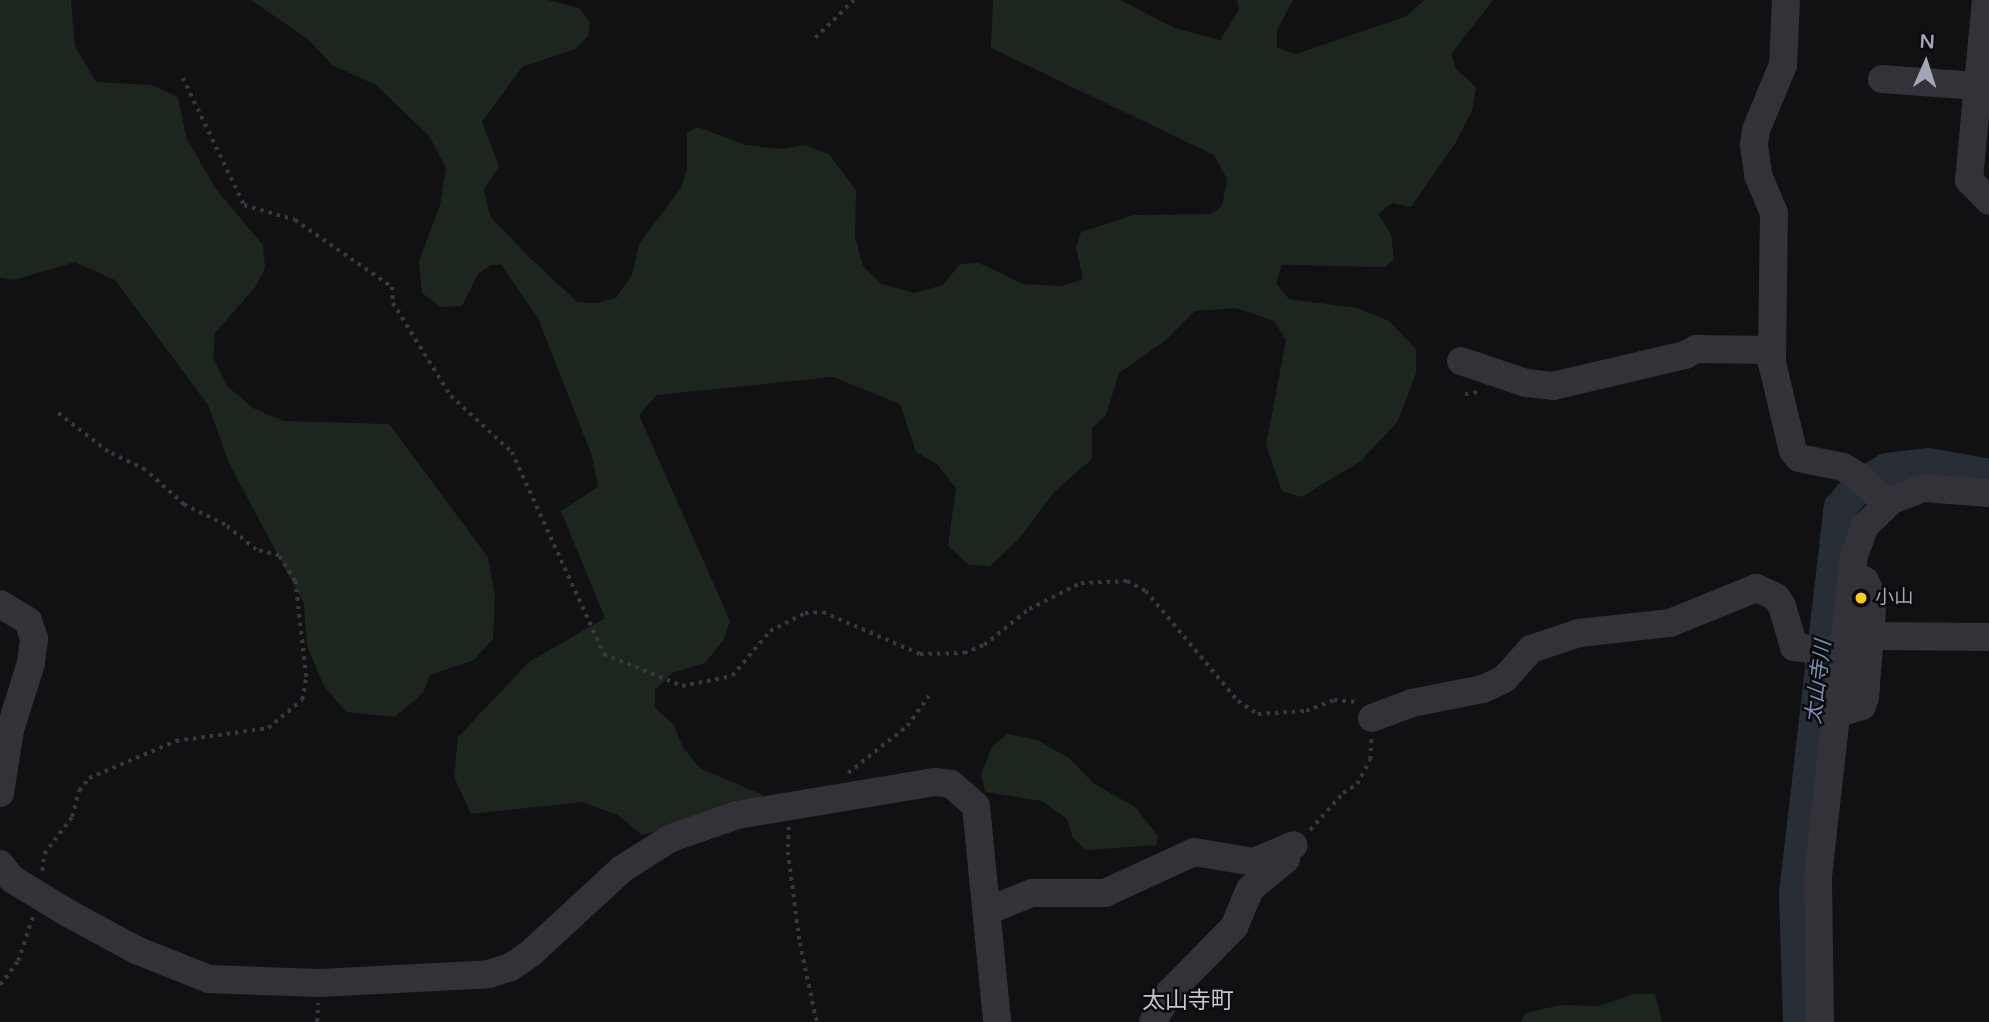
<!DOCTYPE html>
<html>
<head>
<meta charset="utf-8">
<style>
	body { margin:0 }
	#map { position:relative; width:1989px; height:1022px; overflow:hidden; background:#111113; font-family:"Varela Round","Noto Sans JP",sans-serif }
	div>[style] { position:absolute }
	.green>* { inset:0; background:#1d251f }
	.river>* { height:33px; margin:-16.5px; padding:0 16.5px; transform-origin:16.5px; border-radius:16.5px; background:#272e36 }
	.path>* { height:3.5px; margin-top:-1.75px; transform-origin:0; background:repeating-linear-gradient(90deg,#38393f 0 3.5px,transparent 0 8.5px) }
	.minor>* { height:28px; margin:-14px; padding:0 14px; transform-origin:14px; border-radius:14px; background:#323238 }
	.dots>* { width:19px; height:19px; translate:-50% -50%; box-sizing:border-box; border:4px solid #0c0c0e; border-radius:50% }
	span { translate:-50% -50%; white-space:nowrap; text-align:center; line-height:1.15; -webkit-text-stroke:5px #0c0c0e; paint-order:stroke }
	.poi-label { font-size:19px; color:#a2a5b4 }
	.left { translate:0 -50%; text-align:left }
	.water-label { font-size:21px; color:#778eb0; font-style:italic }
	.quarter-label { font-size:23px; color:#c3c5d0 }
	.north { position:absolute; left:1891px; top:28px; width:70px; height:70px; -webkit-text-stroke:5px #0c0c0e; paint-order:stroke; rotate:3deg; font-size:19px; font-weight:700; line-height:28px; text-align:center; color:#a2a5b4 }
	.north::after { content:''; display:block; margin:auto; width:24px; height:32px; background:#a2a5b4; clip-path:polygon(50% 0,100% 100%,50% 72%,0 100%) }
</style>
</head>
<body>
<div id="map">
	<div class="green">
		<i style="clip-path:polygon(0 0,71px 0,75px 46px,96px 82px,151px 85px,178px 97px,186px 137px,215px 188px,263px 245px,265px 268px,256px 286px,215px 333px,213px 357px,227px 386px,253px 408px,284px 421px,389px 424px,488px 557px,495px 596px,493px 639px,474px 660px,430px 675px,423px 693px,395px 717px,346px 712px,324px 686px,307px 646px,304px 604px,229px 463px,208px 405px,115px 280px,75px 262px,14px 280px,0 278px)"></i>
		<i style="clip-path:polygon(251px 0,548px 0,579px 8px,590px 22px,588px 36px,575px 49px,522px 67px,482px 122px,499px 166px,484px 190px,490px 216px,526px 254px,577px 302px,596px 303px,616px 298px,632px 274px,639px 244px,681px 188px,687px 169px,687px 133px,698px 127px,745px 145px,780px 149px,805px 145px,829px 154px,856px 190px,855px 237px,863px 266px,882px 284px,914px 293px,943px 285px,960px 264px,979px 263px,1023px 284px,1062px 286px,1083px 279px,1076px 248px,1081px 232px,1134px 215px,1210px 214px,1222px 206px,1227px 179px,1214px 155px,991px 48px,993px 0,1120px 0,1175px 28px,1220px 40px,1239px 10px,1237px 0,1293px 0,1277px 30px,1277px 48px,1296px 54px,1407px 16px,1424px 0,1493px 0,1451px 54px,1456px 69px,1476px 87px,1472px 111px,1456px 142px,1411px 207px,1392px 203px,1378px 214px,1391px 234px,1394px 259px,1385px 267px,1282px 265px,1276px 284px,1289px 299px,1358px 308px,1389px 321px,1416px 349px,1416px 373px,1398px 421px,1362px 460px,1302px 497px,1282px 491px,1266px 445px,1286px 340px,1274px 321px,1236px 308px,1195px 311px,1165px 341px,1119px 373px,1106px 415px,1092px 428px,1092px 459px,1054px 492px,1018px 540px,990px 566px,969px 565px,948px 546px,956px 488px,937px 464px,916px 452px,900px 404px,833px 377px,657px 395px,639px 415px,730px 621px,724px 639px,705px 663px,672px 673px,655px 690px,655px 708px,674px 725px,683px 748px,701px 769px,763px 795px,754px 806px,642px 835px,618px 815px,582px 802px,471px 814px,454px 777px,458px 737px,529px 662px,605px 618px,561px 511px,598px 487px,592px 456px,538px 318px,501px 265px,491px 265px,478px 274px,462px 306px,441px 307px,422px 293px,419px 261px,440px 205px,446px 168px,429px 136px,376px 85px,332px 65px,309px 40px)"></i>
		<i style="clip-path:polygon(1008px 734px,1037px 740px,1069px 758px,1094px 784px,1135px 807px,1158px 836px,1156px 845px,1086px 850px,1073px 838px,1067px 819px,1042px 801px,985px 792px,981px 774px,993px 745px)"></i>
		<i style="clip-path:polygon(1633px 994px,1655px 994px,1662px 1022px,1521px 1022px,1525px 1013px,1561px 1005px,1599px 1006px)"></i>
	</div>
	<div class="river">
		<i style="left:1799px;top:1022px;width:129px;rotate:-91.8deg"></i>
		<i style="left:1795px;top:893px;width:389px;rotate:-83.4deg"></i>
		<i style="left:1840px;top:507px;width:26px;rotate:-50deg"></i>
		<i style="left:1857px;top:487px;width:35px;rotate:-31deg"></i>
		<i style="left:1887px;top:469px;width:41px;rotate:-7deg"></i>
		<i style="left:1928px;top:464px;width:62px;rotate:10.2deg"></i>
	</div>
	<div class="path">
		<i style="left:815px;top:38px;width:54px;rotate:-44.3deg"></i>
		<i style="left:183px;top:78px;width:141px;rotate:64.3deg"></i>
		<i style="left:244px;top:205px;width:53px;rotate:16.4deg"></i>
		<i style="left:295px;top:220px;width:118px;rotate:34.6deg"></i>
		<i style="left:392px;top:287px;width:16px;rotate:86deg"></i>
		<i style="left:393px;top:303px;width:110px;rotate:58.1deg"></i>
		<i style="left:451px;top:396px;width:83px;rotate:42.6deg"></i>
		<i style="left:512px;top:452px;width:222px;rotate:65.5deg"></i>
		<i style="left:604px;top:654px;width:84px;rotate:22.3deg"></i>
		<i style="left:682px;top:686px;width:51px;rotate:-11.3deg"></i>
		<i style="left:732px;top:676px;width:59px;rotate:-49.8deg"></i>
		<i style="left:770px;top:631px;width:39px;rotate:-27deg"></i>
		<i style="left:805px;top:613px;width:18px;rotate:-3deg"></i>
		<i style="left:823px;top:612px;width:106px;rotate:23.4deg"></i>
		<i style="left:920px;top:654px;width:44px;rotate:-1.3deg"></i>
		<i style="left:964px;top:653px;width:22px;rotate:-22deg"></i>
		<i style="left:984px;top:645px;width:58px;rotate:-38.7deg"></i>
		<i style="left:1029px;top:609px;width:58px;rotate:-26.6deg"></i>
		<i style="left:1081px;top:583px;width:46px;rotate:-2.5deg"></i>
		<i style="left:1127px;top:581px;width:21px;rotate:28deg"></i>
		<i style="left:1146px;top:591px;width:143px;rotate:50.1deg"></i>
		<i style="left:1238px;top:701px;width:24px;rotate:33deg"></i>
		<i style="left:1258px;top:714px;width:48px;rotate:-3.6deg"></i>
		<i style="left:1306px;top:711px;width:30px;rotate:-21deg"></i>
		<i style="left:1334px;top:700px;width:24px;rotate:5deg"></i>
		<i style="left:1465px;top:394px;width:15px;rotate:-8deg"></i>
		<i style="left:848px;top:773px;width:75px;rotate:-38.5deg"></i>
		<i style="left:907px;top:726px;width:37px;rotate:-54deg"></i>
		<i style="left:789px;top:827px;width:25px;rotate:92deg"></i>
		<i style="left:788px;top:852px;width:92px;rotate:82.5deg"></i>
		<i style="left:800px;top:943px;width:81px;rotate:77.9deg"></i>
		<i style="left:1310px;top:830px;width:50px;rotate:-48.3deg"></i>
		<i style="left:1343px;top:793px;width:17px;rotate:-33deg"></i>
		<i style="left:1357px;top:784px;width:27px;rotate:-62deg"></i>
		<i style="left:1370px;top:760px;width:21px;rotate:-87deg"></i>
		<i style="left:42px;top:871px;width:17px;rotate:-83deg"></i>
		<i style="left:44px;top:854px;width:46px;rotate:-52.9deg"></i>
		<i style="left:72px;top:817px;width:27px;rotate:-75deg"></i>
		<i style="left:79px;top:791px;width:16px;rotate:-52deg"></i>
		<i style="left:89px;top:778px;width:95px;rotate:-23deg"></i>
		<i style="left:176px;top:741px;width:93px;rotate:-8deg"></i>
		<i style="left:268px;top:728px;width:44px;rotate:-39.5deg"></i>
		<i style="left:302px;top:700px;width:23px;rotate:-80deg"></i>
		<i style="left:306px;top:677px;width:97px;rotate:-96.5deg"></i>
		<i style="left:295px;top:581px;width:30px;rotate:-123deg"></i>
		<i style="left:279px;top:556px;width:24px;rotate:-165deg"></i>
		<i style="left:256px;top:550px;width:40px;rotate:-141deg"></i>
		<i style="left:225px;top:525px;width:46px;rotate:-154deg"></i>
		<i style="left:184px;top:505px;width:52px;rotate:-138.1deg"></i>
		<i style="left:145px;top:470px;width:41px;rotate:-154.1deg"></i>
		<i style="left:108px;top:452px;width:67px;rotate:-142.3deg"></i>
		<i style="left:0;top:985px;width:30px;rotate:-53deg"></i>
		<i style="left:18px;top:961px;width:47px;rotate:-71.6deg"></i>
		<i style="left:317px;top:1022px;width:19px;rotate:-87deg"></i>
	</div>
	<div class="minor">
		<i style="left:1786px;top:0;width:65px;rotate:92.6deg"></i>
		<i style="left:1783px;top:65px;width:70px;rotate:112.6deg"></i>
		<i style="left:1756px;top:130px;width:15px;rotate:98deg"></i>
		<i style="left:1754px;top:145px;width:30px;rotate:82deg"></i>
		<i style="left:1758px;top:175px;width:41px;rotate:67.2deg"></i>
		<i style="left:1774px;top:213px;width:150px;rotate:90.8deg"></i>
		<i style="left:1772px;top:363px;width:90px;rotate:76.6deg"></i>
		<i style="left:1793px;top:451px;width:9px;rotate:49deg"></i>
		<i style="left:1799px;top:458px;width:45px;rotate:11.6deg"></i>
		<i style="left:1843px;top:467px;width:17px;rotate:31deg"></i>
		<i style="left:1858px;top:476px;width:40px;rotate:45deg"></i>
		<i style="left:1986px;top:0;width:181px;rotate:95.4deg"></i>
		<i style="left:1969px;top:180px;width:29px;rotate:46deg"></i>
		<i style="left:1882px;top:79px;width:95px;rotate:4.2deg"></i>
		<i style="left:1461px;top:361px;width:69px;rotate:18.7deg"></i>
		<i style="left:1526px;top:383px;width:27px;rotate:6deg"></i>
		<i style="left:1553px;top:386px;width:136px;rotate:-13.2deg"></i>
		<i style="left:1685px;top:355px;width:13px;rotate:-29deg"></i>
		<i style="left:1696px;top:349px;width:74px;rotate:0.8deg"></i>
		<i style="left:0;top:604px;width:33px;rotate:31deg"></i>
		<i style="left:28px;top:621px;width:18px;rotate:71deg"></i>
		<i style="left:34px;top:638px;width:25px;rotate:97deg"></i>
		<i style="left:31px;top:663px;width:70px;rotate:107.4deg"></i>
		<i style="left:10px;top:730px;width:64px;rotate:99deg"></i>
		<i style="left:1871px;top:636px;width:118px;rotate:0.5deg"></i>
		<i style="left:1839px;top:713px;width:24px;rotate:-17deg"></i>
		<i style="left:1862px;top:706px;width:9px;rotate:-72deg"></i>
		<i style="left:1865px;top:697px;width:99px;rotate:-85.4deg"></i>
		<i style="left:1873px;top:598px;width:19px;rotate:-115deg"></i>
		<i style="left:1865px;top:581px;width:14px;rotate:-159deg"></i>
		<i style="left:1372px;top:718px;width:43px;rotate:-20.6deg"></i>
		<i style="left:1412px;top:703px;width:72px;rotate:-11.2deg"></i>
		<i style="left:1483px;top:689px;width:23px;rotate:-25deg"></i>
		<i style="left:1504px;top:679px;width:40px;rotate:-48deg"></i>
		<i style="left:1531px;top:649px;width:51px;rotate:-18.4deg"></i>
		<i style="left:1579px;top:633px;width:92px;rotate:-6.3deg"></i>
		<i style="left:1670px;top:623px;width:93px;rotate:-22.1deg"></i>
		<i style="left:1756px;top:588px;width:22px;rotate:24deg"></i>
		<i style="left:1776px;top:597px;width:11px;rotate:56deg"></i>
		<i style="left:1782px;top:606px;width:43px;rotate:73.7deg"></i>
		<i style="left:1794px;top:647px;width:50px;rotate:6.8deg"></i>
		<i style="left:0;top:864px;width:19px;rotate:51deg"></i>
		<i style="left:12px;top:879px;width:63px;rotate:31.4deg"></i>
		<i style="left:66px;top:912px;width:80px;rotate:28.5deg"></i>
		<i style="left:136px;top:950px;width:79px;rotate:21.7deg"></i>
		<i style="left:209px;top:979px;width:111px;rotate:2.1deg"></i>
		<i style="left:320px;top:983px;width:169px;rotate:-3deg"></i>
		<i style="left:489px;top:974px;width:23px;rotate:-18deg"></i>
		<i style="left:511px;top:967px;width:24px;rotate:-35deg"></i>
		<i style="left:531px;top:953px;width:124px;rotate:-42.7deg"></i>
		<i style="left:622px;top:869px;width:58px;rotate:-32.3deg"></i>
		<i style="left:671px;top:838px;width:70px;rotate:-19.2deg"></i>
		<i style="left:737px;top:815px;width:201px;rotate:-9.5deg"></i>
		<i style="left:935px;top:782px;width:16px;rotate:7deg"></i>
		<i style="left:951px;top:784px;width:33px;rotate:41deg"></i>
		<i style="left:976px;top:806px;width:217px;rotate:84.4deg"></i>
		<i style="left:989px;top:910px;width:46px;rotate:-21.6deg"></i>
		<i style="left:1032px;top:893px;width:73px"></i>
		<i style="left:1105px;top:893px;width:98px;rotate:-24.7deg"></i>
		<i style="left:1194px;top:852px;width:61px;rotate:9.5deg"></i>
		<i style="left:1254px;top:862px;width:43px;rotate:-23deg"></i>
		<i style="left:1153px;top:1022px;width:33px;rotate:-61deg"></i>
		<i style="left:1169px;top:993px;width:93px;rotate:-45.4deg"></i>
		<i style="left:1234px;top:927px;width:41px;rotate:-67.2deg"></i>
		<i style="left:1250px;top:889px;width:47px;rotate:-39.8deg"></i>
		<i style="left:1820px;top:1022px;width:146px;rotate:-90.8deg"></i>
		<i style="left:1818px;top:876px;width:323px;rotate:-83.6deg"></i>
		<i style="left:1854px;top:555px;width:31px;rotate:-69deg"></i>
		<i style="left:1865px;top:526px;width:37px;rotate:-44deg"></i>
		<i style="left:1892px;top:500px;width:34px;rotate:-21deg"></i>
		<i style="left:1924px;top:488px;width:65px;rotate:4.4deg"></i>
	</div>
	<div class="dots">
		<i style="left:1861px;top:598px;background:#f6cc25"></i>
	</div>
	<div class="poi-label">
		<span class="left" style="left:1875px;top:598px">小山</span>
	</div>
	<div class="water-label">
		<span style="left:1819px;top:682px;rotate:-83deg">太山寺川</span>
	</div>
	<div class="quarter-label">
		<span style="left:1188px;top:1001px">太山寺町</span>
	</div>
	<div class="north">N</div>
</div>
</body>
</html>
